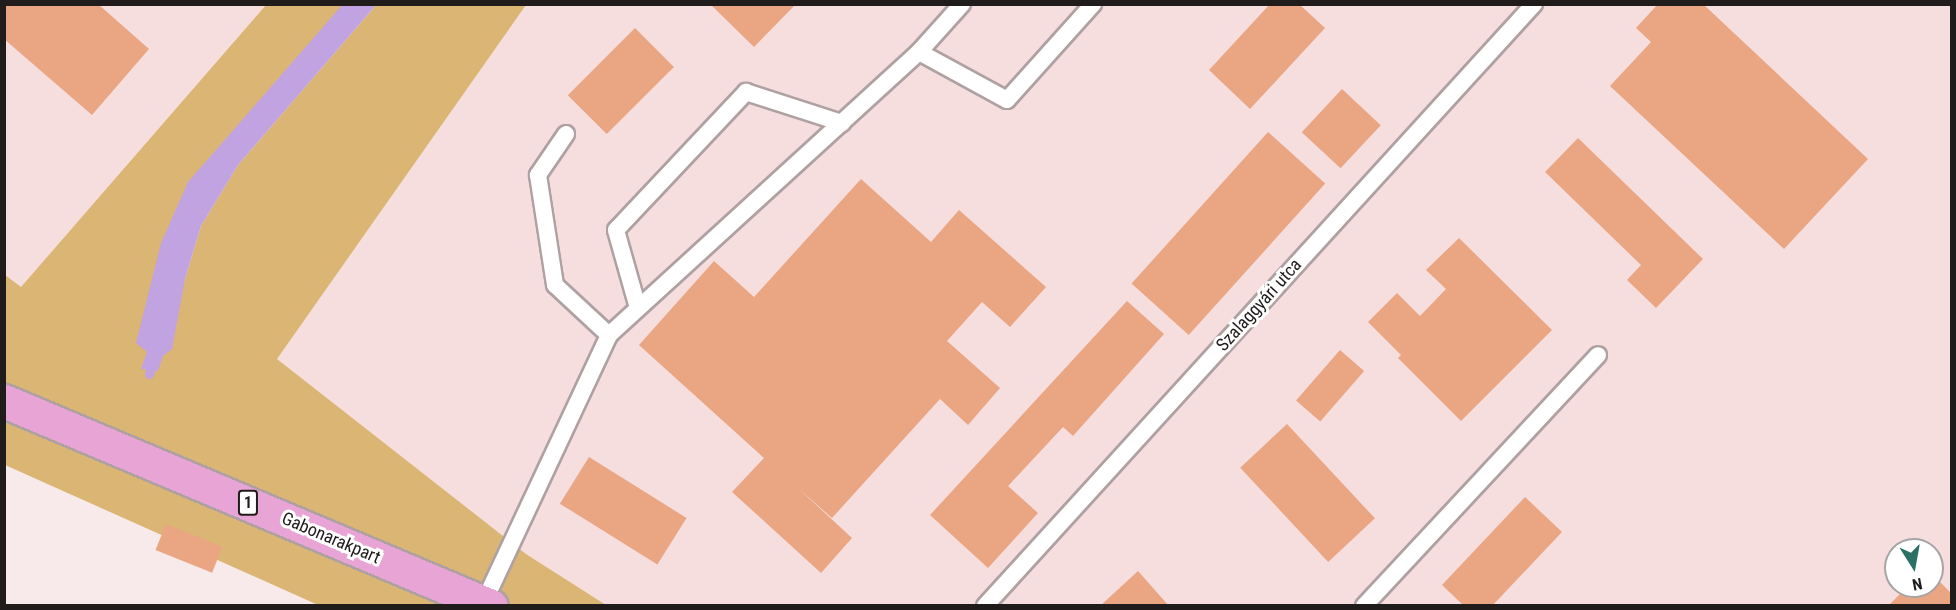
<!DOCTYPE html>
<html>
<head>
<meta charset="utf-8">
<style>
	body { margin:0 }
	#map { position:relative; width:1956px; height:610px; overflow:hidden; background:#f8eaea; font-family:"Roboto Condensed",sans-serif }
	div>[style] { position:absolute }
	.built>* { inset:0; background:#f6dedf }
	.green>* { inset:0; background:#dbb574 }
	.water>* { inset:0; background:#c1a3e2 }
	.stream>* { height:9px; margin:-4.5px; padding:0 4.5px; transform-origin:4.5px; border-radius:4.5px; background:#c1a3e2 }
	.building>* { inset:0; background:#eaa583; transform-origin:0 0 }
	.roads { filter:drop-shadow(2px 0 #afa1a2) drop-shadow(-2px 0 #afa1a2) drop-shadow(0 2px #afa1a2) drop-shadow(0 -2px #afa1a2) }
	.service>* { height:16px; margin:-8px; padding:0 8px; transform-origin:8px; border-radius:8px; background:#fff }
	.primary>* { height:33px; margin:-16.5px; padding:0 16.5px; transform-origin:16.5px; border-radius:16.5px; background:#e8a4d4 }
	span { translate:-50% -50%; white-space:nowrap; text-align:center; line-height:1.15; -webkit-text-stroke:6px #fff; paint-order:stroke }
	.shield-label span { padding:2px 4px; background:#fff; border:2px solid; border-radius:4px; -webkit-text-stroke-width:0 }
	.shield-label { font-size:16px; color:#211c1c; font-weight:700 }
	.street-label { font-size:18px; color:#211c1c }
	.frame { position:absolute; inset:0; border:6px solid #211c1c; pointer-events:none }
	.north { position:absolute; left:1884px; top:538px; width:60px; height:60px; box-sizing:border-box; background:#fff; border:2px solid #a6a4a4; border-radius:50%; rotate:169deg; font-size:16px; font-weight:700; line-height:24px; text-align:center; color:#211c1c }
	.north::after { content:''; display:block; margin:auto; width:21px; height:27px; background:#2b7064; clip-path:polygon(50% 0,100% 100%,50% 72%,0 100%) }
</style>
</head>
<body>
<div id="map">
	<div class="built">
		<i style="clip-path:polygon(4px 5px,266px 5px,21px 287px,5px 274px)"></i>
		<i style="clip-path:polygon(evenodd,526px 5px,1951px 5px,1951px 605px,606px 605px,526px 554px,277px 359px,526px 5px,1896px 550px,1932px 550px,1932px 586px,1896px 586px,1896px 550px)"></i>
	</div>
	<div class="green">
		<i style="clip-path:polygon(266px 5px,343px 5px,188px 183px,185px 279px,201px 226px,238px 165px,376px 5px,526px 5px,277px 359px,526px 554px,606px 605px,318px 605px,5px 465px,4px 274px,21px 287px)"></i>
	</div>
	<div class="water">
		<i style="clip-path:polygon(343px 4px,376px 5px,238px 165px,201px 226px,185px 279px,172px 349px,163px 356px,158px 371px,141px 369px,147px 352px,136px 343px,161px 243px,188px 182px)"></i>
	</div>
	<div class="stream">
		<i style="left:149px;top:374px;width:16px;rotate:-75deg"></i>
	</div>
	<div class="building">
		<i style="clip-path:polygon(4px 4px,98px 4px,149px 49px,92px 115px,4px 39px)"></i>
		<i style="clip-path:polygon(710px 4px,796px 4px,754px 47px)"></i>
		<i style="clip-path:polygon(1270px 4px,1299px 4px,1325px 28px,1250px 109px,1209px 70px)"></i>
		<i style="clip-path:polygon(1658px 4px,1703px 4px,1868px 159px,1784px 249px,1610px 86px,1651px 42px,1636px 28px)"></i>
		<i style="left:635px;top:28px;width:55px;height:95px;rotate:45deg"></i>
		<i style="left:1342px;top:89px;width:53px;height:59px;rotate:43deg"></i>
		<i style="left:1268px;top:132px;width:77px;height:204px;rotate:42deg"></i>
		<i style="clip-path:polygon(1578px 138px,1703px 259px,1656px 308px,1627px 280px,1641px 265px,1545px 172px)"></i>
		<i style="clip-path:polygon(861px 179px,931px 242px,959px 210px,1046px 287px,1010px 327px,982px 302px,947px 341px,1000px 388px,968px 425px,940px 399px,832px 518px,798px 488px,852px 538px,821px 573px,732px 492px,764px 458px,639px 345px,714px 261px,754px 297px)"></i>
		<i style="clip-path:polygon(1459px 238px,1552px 330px,1461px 421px,1398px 358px,1401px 355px,1368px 322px,1397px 293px,1420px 316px,1446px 289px,1426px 270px)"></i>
		<i style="clip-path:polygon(1127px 301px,1164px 334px,1073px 436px,1063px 427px,1008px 486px,1038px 513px,988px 568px,930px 515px)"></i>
		<i style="left:1340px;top:350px;width:32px;height:67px;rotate:41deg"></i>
		<i style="left:1287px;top:424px;width:129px;height:64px;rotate:47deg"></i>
		<i style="left:589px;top:457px;width:115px;height:55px;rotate:32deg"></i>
		<i style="clip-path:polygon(1525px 497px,1562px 532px,1492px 606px,1464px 606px,1442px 585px)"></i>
		<i style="left:166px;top:524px;width:61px;height:28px;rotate:22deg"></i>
		<i style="clip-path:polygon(1138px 571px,1169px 606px,1100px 606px)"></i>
		<i style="clip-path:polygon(1932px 574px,1952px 594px,1952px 606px,1888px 606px,1908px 586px,1932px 586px)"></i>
	</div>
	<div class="roads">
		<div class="service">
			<i style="left:919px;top:52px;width:100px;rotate:28.6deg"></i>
			<i style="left:1007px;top:100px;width:129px;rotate:-48.1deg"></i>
			<i style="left:566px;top:134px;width:50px;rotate:124.3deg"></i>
			<i style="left:538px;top:175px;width:111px;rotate:81.2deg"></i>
			<i style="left:555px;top:285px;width:74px;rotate:42.8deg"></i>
			<i style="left:638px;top:308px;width:81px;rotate:-105.8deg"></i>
			<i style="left:616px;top:230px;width:190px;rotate:-46.7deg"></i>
			<i style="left:746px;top:92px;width:101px;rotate:17.9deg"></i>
			<i style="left:484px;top:602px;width:295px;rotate:-64.9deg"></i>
			<i style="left:609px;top:335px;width:420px;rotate:-42.4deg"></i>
			<i style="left:919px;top:52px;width:64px;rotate:-48.1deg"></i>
			<i style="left:985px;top:606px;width:815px;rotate:-47.64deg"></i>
			<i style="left:1364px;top:606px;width:343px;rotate:-47deg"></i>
		</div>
		<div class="primary">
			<i style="left:4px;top:401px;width:528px;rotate:22.83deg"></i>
		</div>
	</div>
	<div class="shield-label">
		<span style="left:248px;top:503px">1</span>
	</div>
	<div class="street-label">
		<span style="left:1259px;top:305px;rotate:-48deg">Szalaggyári utca</span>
		<span style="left:331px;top:538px;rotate:23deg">Gabonarakpart</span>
	</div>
	<div class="frame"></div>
	<div class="north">N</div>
</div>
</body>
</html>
